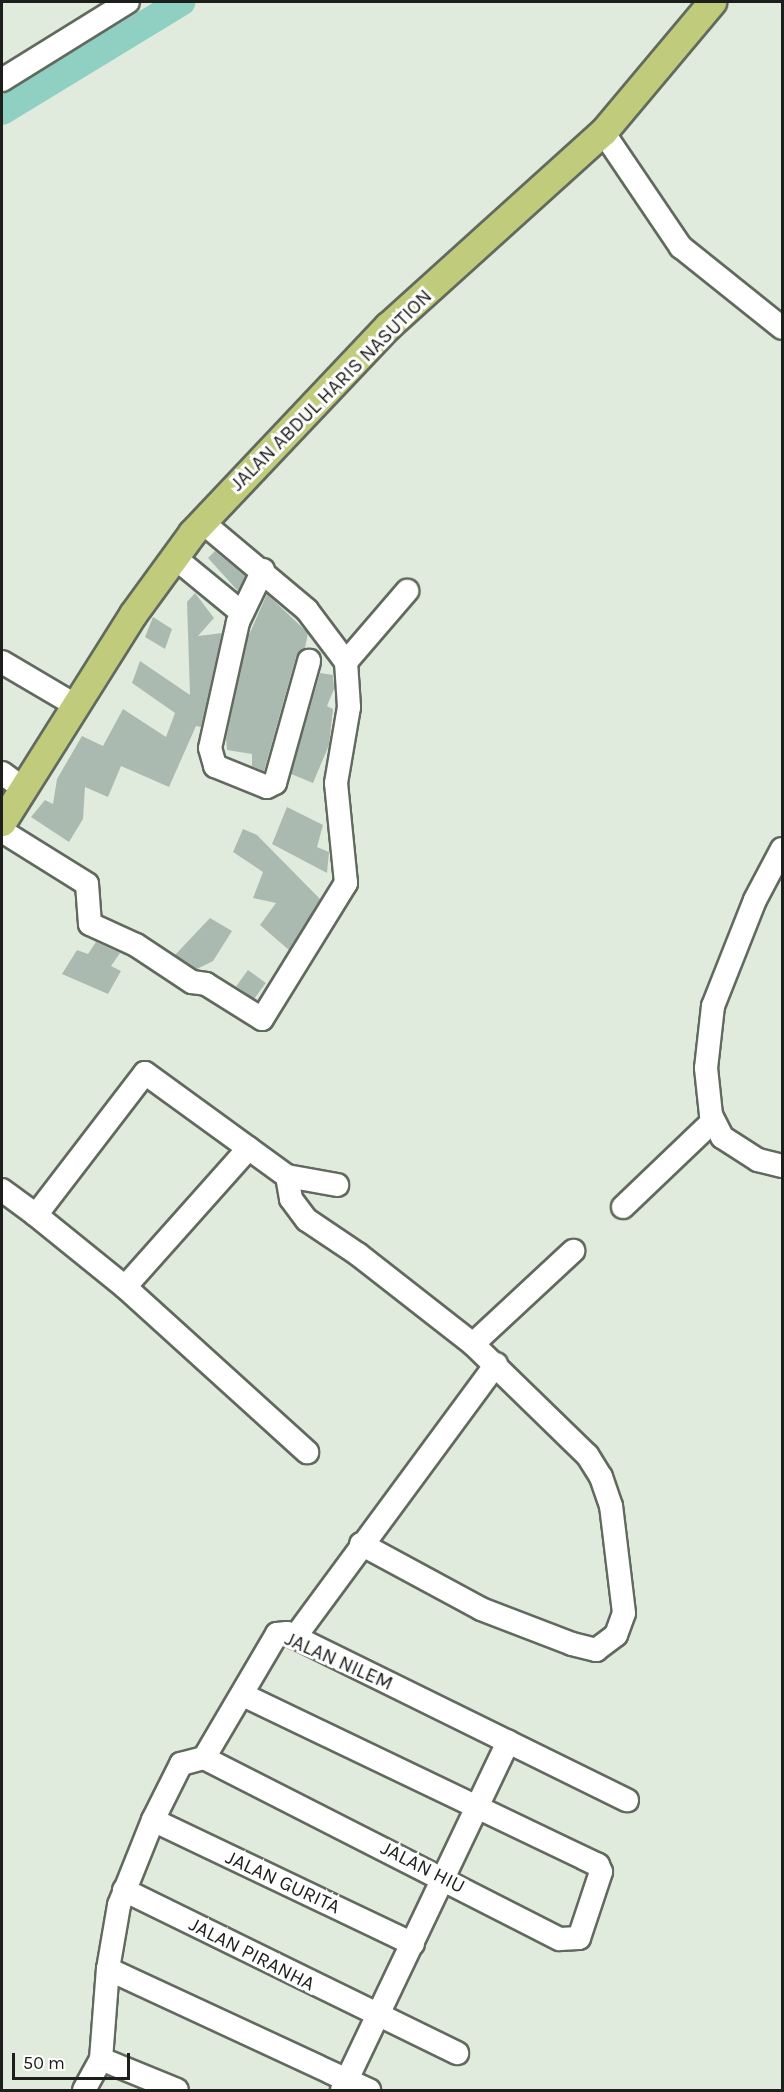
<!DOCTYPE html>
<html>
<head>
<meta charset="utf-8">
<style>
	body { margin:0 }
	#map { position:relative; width:784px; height:2092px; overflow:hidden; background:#e1ebdd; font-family:Karla,sans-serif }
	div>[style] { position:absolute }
	.river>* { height:28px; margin:-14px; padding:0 14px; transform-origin:14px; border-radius:14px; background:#8fd0c2 }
	.building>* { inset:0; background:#abbab0; transform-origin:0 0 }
	.roads { filter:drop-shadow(2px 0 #616a5e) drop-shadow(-2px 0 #616a5e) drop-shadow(0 2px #616a5e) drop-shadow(0 -2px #616a5e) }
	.minor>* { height:22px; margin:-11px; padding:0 11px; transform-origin:11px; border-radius:11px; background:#fff }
	.major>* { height:27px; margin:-13.5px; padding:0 13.5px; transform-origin:13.5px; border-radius:13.5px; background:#c1cb7c }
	span { translate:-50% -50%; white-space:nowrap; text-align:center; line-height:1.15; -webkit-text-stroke:6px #fff; paint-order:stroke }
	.street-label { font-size:20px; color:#1c1f1b }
	.frame { position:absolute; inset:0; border:3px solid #1c1f1b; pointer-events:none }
	.scale { position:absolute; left:12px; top:2053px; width:118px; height:27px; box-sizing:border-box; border:3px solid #1c1f1b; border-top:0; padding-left:8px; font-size:18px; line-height:21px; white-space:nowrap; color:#1c1f1b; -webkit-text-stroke:4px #fff; paint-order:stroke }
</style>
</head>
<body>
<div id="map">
	<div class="river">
		<i style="left:2px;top:111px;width:210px;rotate:-31.3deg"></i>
	</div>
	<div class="building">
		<i style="clip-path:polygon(215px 551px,245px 576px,238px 591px,208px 558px)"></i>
		<i style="clip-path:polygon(195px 593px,214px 618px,198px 636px,222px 633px,201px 727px,196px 726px,169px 787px,121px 766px,108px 797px,85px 787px,83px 819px,69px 842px,31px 817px,45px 800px,53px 804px,57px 779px,82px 736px,103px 746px,123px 709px,166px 737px,175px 713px,132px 683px,140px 661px,190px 695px,187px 602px)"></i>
		<i style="clip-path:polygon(267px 594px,308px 633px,305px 648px,296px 657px,264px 771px,252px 766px,252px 754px,227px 750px,226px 738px,248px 637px)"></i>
		<i style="clip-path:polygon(153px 617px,172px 629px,165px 649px,145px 637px)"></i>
		<i style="clip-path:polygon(320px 673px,333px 675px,334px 689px,327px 706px,333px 709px,329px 745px,313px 783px,291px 774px)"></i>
		<i style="clip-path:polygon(287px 807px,323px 825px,317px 847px,329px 852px,327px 873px,272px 844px)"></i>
		<i style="clip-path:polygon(243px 829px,257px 835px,320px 899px,289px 950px,260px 925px,276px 903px,253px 898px,263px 872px,233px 852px)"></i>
		<i style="clip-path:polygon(210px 918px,232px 931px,213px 961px,197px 969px,175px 955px)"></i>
		<i style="clip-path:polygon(96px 942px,120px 953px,111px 966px,121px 971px,108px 994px,62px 974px,77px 950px,88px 954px)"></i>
		<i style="left:248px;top:970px;width:22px;height:20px;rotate:36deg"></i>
	</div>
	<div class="roads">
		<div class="minor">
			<i style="left:2px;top:80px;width:148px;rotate:-31.8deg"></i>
			<i style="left:603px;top:132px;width:139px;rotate:55.9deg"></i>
			<i style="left:681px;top:247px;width:129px;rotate:38.7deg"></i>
			<i style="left:174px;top:557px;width:87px;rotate:39.4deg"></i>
			<i style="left:263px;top:570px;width:58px;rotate:115.7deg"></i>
			<i style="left:238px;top:622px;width:129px;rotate:102.5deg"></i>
			<i style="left:210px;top:748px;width:19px;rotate:74deg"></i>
			<i style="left:215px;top:766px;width:56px;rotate:22deg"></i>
			<i style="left:267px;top:787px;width:9px;rotate:-27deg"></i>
			<i style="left:275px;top:783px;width:127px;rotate:-74.4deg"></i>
			<i style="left:2px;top:662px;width:85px;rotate:30.5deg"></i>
			<i style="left:346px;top:662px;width:94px;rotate:-49.3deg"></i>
			<i style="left:2px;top:773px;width:26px;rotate:36deg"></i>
			<i style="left:2px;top:831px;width:100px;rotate:31.9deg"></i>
			<i style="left:87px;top:884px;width:40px;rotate:85.7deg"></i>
			<i style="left:90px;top:924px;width:51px;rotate:24.5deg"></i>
			<i style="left:136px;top:945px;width:67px;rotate:33.5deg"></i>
			<i style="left:192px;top:982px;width:14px;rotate:8deg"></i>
			<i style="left:206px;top:984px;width:66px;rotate:32deg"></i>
			<i style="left:262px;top:1019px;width:160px;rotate:-58.3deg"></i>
			<i style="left:346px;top:883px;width:100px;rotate:-95.7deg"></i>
			<i style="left:336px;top:783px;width:77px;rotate:-80.3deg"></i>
			<i style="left:349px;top:707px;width:45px;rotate:-93.8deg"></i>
			<i style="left:346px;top:662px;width:65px;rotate:-126.9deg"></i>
			<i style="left:307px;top:610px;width:137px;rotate:-140deg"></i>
			<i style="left:782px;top:849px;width:58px;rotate:117.9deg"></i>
			<i style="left:755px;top:900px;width:114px;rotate:111.6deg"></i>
			<i style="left:713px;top:1006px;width:62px;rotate:96.4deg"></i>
			<i style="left:706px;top:1068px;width:47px;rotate:83.9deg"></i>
			<i style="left:711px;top:1115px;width:25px;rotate:63deg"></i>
			<i style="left:722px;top:1137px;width:43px;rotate:32.6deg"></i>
			<i style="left:758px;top:1160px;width:25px;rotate:14deg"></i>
			<i style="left:287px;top:1176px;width:23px;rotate:80deg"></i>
			<i style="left:291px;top:1199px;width:26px;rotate:53deg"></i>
			<i style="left:307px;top:1220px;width:63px;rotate:33.9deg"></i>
			<i style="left:359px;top:1255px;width:145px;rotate:38deg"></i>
			<i style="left:2px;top:1190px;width:42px;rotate:36.3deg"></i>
			<i style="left:36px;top:1215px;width:179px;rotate:-52.5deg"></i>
			<i style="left:145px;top:1073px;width:175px;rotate:36deg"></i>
			<i style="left:287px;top:1176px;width:51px;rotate:10.2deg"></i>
			<i style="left:623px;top:1207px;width:124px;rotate:-43.7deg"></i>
			<i style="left:36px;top:1215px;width:114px;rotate:39deg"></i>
			<i style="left:125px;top:1287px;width:246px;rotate:42.2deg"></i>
			<i style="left:125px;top:1287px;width:186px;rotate:-48.3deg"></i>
			<i style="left:361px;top:1544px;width:136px;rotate:28.4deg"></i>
			<i style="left:481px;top:1609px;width:97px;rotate:21deg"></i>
			<i style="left:572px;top:1644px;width:25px;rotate:14deg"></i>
			<i style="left:596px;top:1650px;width:25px;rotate:-37deg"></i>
			<i style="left:616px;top:1635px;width:23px;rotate:-70deg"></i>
			<i style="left:624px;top:1613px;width:108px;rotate:-96.9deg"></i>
			<i style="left:611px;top:1506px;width:31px;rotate:-109deg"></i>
			<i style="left:601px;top:1477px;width:26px;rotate:-122deg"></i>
			<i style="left:587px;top:1455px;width:159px;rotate:-135.8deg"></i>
			<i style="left:473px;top:1344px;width:137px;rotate:-42.9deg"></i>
			<i style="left:295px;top:1637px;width:339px;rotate:-53.6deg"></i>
			<i style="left:204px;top:1758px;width:399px;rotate:27deg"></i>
			<i style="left:560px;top:1939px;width:19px;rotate:-3deg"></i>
			<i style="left:579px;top:1938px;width:70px;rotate:-71.6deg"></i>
			<i style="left:601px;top:1872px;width:8px;rotate:-113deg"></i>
			<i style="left:598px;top:1865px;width:394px;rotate:-154.4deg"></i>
			<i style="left:153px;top:1820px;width:288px;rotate:25.5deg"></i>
			<i style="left:124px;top:1890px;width:371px;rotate:26.1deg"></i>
			<i style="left:108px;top:1969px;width:288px;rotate:24.9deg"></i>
			<i style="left:101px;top:2059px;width:82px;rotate:22.2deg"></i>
			<i style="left:84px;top:2090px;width:35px;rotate:-61deg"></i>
			<i style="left:101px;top:2059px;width:90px;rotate:-85.6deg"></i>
			<i style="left:108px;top:1969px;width:65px;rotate:-80.2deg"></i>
			<i style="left:119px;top:1905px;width:92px;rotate:-68.2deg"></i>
			<i style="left:153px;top:1820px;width:63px;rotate:-63.4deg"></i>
			<i style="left:181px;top:1764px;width:24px;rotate:-15deg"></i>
			<i style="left:204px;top:1758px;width:144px;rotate:-59.5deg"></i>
			<i style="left:277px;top:1634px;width:10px;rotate:-6deg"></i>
			<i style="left:287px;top:1633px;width:379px;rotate:26.2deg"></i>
			<i style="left:342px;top:2090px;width:386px;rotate:-64.5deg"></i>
		</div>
		<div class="major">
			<i style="left:2px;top:822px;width:246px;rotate:-57.8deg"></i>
			<i style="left:133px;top:614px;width:100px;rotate:-53.9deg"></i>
			<i style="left:192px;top:533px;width:285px;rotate:-46.6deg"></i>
			<i style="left:388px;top:326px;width:290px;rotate:-42.1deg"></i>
			<i style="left:603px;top:132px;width:170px;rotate:-50deg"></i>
		</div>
	</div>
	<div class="street-label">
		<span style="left:331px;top:390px;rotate:-45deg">JALAN ABDUL HARIS NASUTION</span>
		<span style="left:339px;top:1661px;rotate:24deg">JALAN NILEM</span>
		<span style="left:423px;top:1867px;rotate:27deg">JALAN HIU</span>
		<span style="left:283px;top:1882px;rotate:25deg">JALAN GURITA</span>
		<span style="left:252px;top:1954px;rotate:27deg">JALAN PIRANHA</span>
	</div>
	<div class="frame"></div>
	<div class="scale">50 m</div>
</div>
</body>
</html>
